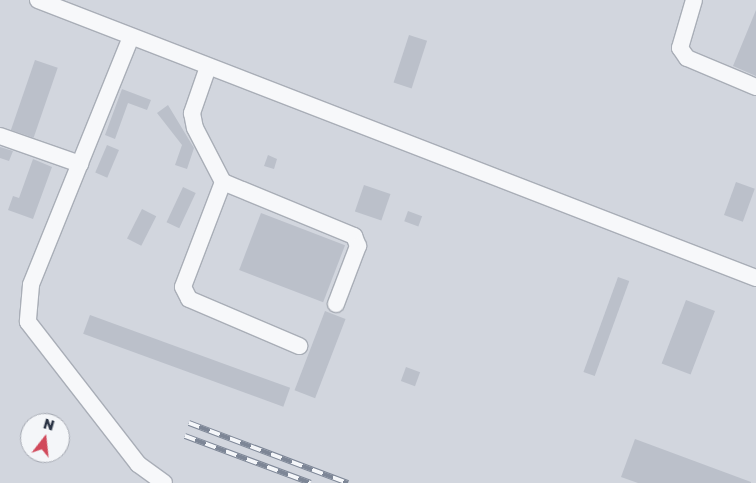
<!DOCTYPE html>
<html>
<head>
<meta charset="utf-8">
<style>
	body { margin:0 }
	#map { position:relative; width:756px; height:483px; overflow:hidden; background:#e4e7ec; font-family:"Golos Text",sans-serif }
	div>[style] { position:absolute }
	.built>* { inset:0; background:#d2d6de }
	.building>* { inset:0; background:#bbc0ca; transform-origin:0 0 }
	.roads { filter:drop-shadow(1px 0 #a9aeb7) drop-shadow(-1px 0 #a9aeb7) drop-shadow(0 1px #a9aeb7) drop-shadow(0 -1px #a9aeb7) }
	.minor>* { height:16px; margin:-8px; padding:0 8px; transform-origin:8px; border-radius:8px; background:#f7f8fa }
	.rail>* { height:5.5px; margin-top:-2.75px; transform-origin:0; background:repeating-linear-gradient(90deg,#f4f6f9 0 11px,#7d8696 0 22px); box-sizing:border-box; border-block:1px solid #7d8696 }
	span { translate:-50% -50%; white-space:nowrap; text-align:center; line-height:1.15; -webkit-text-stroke:4px #f4f6f9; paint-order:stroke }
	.north { position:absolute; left:20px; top:413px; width:50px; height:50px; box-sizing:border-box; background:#f4f6f9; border:1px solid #a4a8b1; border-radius:50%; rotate:16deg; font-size:14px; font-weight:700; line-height:20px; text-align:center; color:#2b3445 }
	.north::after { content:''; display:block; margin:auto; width:18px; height:22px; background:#d1495b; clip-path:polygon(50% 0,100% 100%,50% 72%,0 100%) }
</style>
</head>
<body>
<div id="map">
	<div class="built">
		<i style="clip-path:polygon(evenodd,0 0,756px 0,756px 483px,0 483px,0 0,30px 423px,60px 423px,60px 453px,30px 453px,30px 423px)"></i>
	</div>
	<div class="building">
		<i style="clip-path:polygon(756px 10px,756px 76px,733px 66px)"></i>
		<i style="left:409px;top:35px;width:19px;height:50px;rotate:18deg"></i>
		<i style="left:35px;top:60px;width:24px;height:74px;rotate:19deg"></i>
		<i style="clip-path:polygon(122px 89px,151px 100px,147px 110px,128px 103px,115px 139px,105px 135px)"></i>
		<i style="clip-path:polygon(168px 105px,194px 148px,187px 169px,175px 165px,182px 145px,157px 113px)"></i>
		<i style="left:107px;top:145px;width:13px;height:30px;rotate:23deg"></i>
		<i style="clip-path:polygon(0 147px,13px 151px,9px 161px,0 158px)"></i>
		<i style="clip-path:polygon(268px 155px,277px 159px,274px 169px,264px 166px)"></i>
		<i style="clip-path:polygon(33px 159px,52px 167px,33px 219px,8px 210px,13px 196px,19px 198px)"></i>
		<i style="left:736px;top:182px;width:20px;height:35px;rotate:20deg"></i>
		<i style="left:364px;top:185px;width:28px;height:28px;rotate:19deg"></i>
		<i style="left:183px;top:187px;width:14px;height:39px;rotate:25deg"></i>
		<i style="left:142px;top:209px;width:16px;height:33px;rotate:27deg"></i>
		<i style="left:408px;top:211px;width:15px;height:11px;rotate:20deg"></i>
		<i style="left:261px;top:213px;width:90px;height:61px;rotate:21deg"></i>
		<i style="left:618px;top:277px;width:12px;height:101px;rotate:20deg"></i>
		<i style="left:686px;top:300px;width:31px;height:68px;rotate:21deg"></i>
		<i style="left:325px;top:311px;width:22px;height:85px;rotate:21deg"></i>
		<i style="left:90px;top:315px;width:213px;height:20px;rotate:20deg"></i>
		<i style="left:406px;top:367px;width:15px;height:15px;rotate:20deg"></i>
		<i style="clip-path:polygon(635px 439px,751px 482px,751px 483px,638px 483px,621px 477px)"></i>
	</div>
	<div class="roads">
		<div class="minor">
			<i style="left:38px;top:0;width:770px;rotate:21.17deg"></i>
			<i style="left:694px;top:0;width:50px;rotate:106.3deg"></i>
			<i style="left:680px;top:48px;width:12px;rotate:55deg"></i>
			<i style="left:687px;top:58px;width:75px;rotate:22.8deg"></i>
			<i style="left:131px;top:37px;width:267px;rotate:112deg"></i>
			<i style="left:31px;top:285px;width:37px;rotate:95deg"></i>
			<i style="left:28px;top:322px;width:180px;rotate:52.2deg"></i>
			<i style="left:138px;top:464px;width:32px;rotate:36deg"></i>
			<i style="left:208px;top:67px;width:49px;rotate:109.2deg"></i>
			<i style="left:192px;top:113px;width:15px;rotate:79deg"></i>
			<i style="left:195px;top:128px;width:61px;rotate:62.6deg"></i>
			<i style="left:223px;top:182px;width:142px;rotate:22.4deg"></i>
			<i style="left:354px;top:236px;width:11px;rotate:68deg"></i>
			<i style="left:358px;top:246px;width:62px;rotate:110.8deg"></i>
			<i style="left:0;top:136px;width:85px;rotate:19.3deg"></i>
			<i style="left:223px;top:182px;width:112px;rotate:110.9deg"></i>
			<i style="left:183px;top:287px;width:13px;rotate:63deg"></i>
			<i style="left:189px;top:299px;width:120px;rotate:23.1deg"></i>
		</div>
	</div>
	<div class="rail">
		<i style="left:189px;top:423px;width:170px;rotate:20.7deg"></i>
		<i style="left:185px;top:436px;width:134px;rotate:20.5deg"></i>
	</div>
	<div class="north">N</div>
</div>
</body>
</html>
